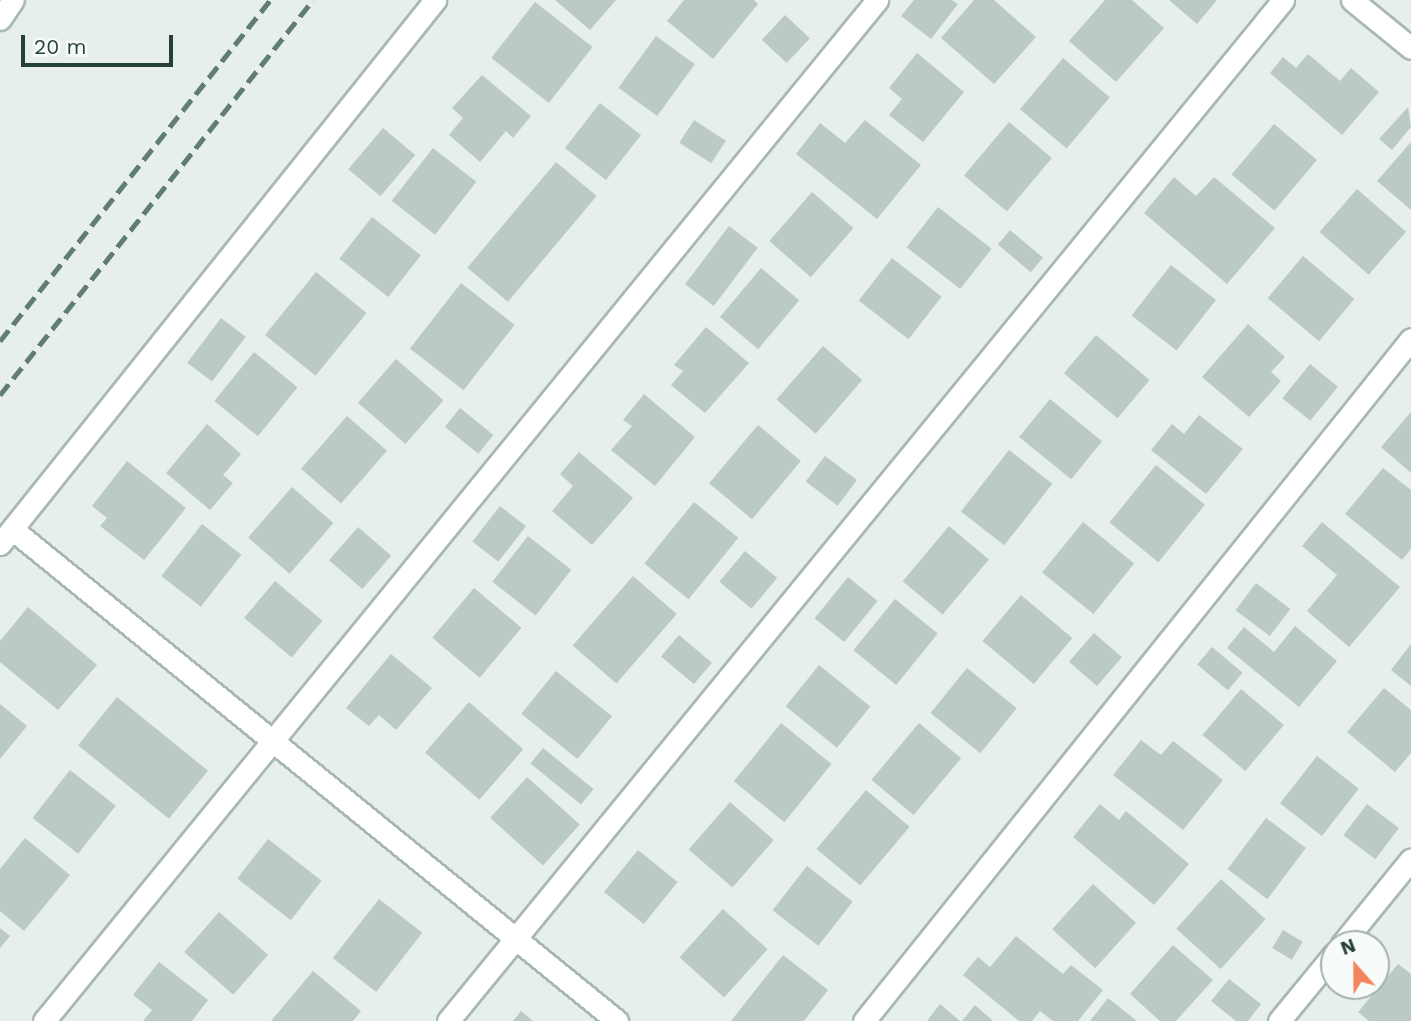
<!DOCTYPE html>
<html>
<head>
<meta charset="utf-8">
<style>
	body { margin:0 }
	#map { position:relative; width:1411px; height:1021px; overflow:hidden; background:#e6efeb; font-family:"Work Sans",sans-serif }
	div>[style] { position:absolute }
	.building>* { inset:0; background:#bbcac4; transform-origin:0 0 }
	.roads { filter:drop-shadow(2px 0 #a8b8b2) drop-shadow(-2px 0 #a8b8b2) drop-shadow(0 2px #a8b8b2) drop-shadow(0 -2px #a8b8b2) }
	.minor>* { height:21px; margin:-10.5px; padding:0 10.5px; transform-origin:10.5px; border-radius:10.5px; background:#fff }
	.rail>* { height:5px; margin-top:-2.5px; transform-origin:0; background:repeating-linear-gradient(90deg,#5f7d75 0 14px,transparent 0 21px) }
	span { translate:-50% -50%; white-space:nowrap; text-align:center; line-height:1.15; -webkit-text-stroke:7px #f7fbf9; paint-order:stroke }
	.north { position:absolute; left:1320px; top:930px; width:70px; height:70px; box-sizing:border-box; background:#f7fbf9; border:2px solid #a3b1ad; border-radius:50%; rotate:339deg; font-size:19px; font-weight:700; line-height:28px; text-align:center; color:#24423a }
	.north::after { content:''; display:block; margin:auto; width:24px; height:32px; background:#f4845f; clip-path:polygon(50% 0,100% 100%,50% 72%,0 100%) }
	.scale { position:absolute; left:21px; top:35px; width:152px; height:32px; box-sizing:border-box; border:4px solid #24423a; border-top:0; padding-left:9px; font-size:21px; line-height:24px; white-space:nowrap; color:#24423a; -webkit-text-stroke:5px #f7fbf9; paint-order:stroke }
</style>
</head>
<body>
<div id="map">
	<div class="building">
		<i style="clip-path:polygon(555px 0,616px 0,590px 30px)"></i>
		<i style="clip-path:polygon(684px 0,754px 0,758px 4px,713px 59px,667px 21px)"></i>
		<i style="clip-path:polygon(914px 0,952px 0,958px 4px,931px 39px,901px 16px)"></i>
		<i style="clip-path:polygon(974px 0,994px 0,1036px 37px,994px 84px,941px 38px)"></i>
		<i style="clip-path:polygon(1105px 0,1132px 0,1164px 28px,1116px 82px,1069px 41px)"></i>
		<i style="clip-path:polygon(1169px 0,1217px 0,1197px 24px)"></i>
		<i style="left:535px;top:2px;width:73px;height:71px;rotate:38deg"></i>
		<i style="left:785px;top:15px;width:34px;height:34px;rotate:43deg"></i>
		<i style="left:656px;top:36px;width:48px;height:64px;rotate:36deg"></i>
		<i style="clip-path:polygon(917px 53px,964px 92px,923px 142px,889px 115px,902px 99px,889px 88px)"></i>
		<i style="clip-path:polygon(1308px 54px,1340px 81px,1351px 68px,1379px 92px,1342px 135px,1270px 73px,1283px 57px,1296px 68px)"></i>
		<i style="left:1063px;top:58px;width:61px;height:67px;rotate:40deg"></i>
		<i style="clip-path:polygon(482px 75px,531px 116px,513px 138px,506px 131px,480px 162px,449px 135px,463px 118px,452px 108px)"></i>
		<i style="left:600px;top:103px;width:52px;height:57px;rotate:38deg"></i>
		<i style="clip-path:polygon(1408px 107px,1411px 127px,1392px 150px,1379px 139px)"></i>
		<i style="left:694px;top:120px;width:38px;height:27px;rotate:33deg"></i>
		<i style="clip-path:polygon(865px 120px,921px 165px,877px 219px,796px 154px,820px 123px,845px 143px)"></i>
		<i style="left:1009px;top:122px;width:56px;height:70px;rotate:40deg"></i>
		<i style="left:1274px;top:124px;width:56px;height:66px;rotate:40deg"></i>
		<i style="left:383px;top:128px;width:42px;height:54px;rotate:40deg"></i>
		<i style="clip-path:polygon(1411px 142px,1411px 210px,1377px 181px)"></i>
		<i style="left:433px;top:148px;width:55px;height:67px;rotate:38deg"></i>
		<i style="left:556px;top:162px;width:53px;height:138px;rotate:40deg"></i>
		<i style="clip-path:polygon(1174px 177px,1196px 196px,1214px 177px,1275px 228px,1227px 284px,1144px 213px)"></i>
		<i style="left:1357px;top:189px;width:65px;height:57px;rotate:41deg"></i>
		<i style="left:812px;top:192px;width:55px;height:65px;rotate:41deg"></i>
		<i style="left:938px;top:207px;width:68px;height:51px;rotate:38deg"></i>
		<i style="left:372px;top:217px;width:62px;height:53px;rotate:38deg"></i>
		<i style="left:729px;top:226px;width:36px;height:73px;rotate:37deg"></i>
		<i style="left:1010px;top:230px;width:43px;height:19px;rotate:40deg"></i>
		<i style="left:1303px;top:256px;width:67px;height:55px;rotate:40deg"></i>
		<i style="left:892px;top:258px;width:63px;height:54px;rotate:38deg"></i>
		<i style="left:1171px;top:265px;width:57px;height:64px;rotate:38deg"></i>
		<i style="left:761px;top:268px;width:50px;height:64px;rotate:40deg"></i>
		<i style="left:316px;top:272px;width:65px;height:81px;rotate:39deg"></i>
		<i style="left:461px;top:283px;width:68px;height:83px;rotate:38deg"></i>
		<i style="left:221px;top:318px;width:31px;height:56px;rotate:37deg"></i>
		<i style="clip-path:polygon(1248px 324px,1285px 357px,1271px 372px,1281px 381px,1249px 417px,1202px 377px)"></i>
		<i style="clip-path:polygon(706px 327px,749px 363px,705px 413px,671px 385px,683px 371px,674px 365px)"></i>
		<i style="left:1096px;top:335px;width:70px;height:50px;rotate:40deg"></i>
		<i style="left:823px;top:346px;width:52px;height:71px;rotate:41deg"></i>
		<i style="left:254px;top:352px;width:56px;height:63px;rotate:39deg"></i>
		<i style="left:396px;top:359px;width:63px;height:58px;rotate:41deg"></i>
		<i style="left:1310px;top:364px;width:36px;height:44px;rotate:39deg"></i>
		<i style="clip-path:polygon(644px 394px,695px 437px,655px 486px,611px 450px,632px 426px,623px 420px)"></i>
		<i style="left:1050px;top:399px;width:67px;height:49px;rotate:39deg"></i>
		<i style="left:460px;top:408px;width:43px;height:24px;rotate:39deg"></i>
		<i style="clip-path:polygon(1411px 412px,1411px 473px,1381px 447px)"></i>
		<i style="clip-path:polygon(1199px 415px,1243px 449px,1206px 494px,1151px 450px,1172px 424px,1184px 434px)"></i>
		<i style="left:347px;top:416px;width:53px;height:70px;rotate:41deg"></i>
		<i style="clip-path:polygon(207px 424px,241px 454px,223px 475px,233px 483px,210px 510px,166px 473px)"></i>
		<i style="left:758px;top:425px;width:56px;height:76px;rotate:40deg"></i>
		<i style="left:1009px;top:450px;width:55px;height:78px;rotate:38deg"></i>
		<i style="clip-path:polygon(579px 452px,633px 498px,592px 545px,552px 511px,573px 486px,560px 474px)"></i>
		<i style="left:825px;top:456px;width:40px;height:32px;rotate:37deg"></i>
		<i style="clip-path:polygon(127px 461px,186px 508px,144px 560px,100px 526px,107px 518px,92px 506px)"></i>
		<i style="left:1156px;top:465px;width:63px;height:74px;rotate:39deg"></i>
		<i style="clip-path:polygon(1383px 468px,1411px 490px,1411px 549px,1402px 560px,1345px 514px)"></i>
		<i style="left:292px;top:487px;width:55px;height:67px;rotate:41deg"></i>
		<i style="left:694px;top:502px;width:57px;height:79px;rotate:39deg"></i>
		<i style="left:500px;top:506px;width:33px;height:45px;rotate:38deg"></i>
		<i style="left:1083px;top:522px;width:66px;height:65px;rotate:39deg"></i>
		<i style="clip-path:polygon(1322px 522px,1400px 587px,1349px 647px,1307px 611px,1337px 575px,1302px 546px)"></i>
		<i style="left:202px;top:524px;width:50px;height:66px;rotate:38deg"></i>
		<i style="left:949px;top:526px;width:52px;height:72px;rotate:40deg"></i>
		<i style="left:358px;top:527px;width:44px;height:44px;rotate:41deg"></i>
		<i style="left:528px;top:536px;width:55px;height:58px;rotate:38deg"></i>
		<i style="left:745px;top:551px;width:42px;height:40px;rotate:40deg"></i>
		<i style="left:633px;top:576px;width:58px;height:92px;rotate:41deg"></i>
		<i style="left:848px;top:577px;width:38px;height:53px;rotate:39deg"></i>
		<i style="left:275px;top:581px;width:62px;height:48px;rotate:40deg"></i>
		<i style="left:1256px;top:583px;width:43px;height:34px;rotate:37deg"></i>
		<i style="left:474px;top:588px;width:62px;height:65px;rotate:40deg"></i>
		<i style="left:1021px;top:595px;width:67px;height:60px;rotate:40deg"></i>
		<i style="left:895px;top:599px;width:55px;height:66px;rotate:39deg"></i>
		<i style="clip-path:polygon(28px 607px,97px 665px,58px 710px,0 662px,0 641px)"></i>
		<i style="clip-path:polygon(1295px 626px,1337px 661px,1299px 707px,1227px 648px,1244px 627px,1274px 652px)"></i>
		<i style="left:1094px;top:633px;width:37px;height:38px;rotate:41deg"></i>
		<i style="left:679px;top:635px;width:43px;height:28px;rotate:40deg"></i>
		<i style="clip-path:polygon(1411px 644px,1411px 686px,1391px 670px)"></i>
		<i style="left:1212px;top:647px;width:40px;height:23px;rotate:40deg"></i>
		<i style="clip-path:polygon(391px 654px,432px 688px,396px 730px,379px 715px,369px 726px,346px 708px)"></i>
		<i style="left:819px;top:665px;width:66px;height:53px;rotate:39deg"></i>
		<i style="left:967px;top:668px;width:64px;height:58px;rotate:39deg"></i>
		<i style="left:556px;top:671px;width:72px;height:55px;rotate:39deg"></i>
		<i style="clip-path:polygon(1384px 688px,1411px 710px,1411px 753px,1395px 772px,1347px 732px)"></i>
		<i style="left:1241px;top:689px;width:56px;height:60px;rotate:40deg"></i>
		<i style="left:117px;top:697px;width:117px;height:62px;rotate:39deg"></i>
		<i style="left:469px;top:702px;width:72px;height:67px;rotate:41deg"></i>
		<i style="clip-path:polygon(0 704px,27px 726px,0 759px)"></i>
		<i style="left:781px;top:723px;width:65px;height:75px;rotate:39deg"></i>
		<i style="left:919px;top:723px;width:55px;height:74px;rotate:40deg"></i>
		<i style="clip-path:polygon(1141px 740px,1161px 755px,1173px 741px,1223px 780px,1183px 830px,1113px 775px)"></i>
		<i style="left:543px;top:748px;width:65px;height:20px;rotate:39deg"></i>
		<i style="left:1317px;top:756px;width:53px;height:60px;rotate:38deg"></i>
		<i style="left:70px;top:770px;width:58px;height:61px;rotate:38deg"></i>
		<i style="left:527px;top:777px;width:71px;height:55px;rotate:42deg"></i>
		<i style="left:866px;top:790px;width:57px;height:77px;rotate:40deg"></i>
		<i style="left:730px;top:802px;width:58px;height:63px;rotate:41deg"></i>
		<i style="clip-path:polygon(1100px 804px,1119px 820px,1126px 811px,1189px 864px,1154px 905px,1073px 837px)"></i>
		<i style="left:1367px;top:804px;width:40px;height:39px;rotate:37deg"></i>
		<i style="left:1266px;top:818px;width:50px;height:64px;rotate:37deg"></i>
		<i style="clip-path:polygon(25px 838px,70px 875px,24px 931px,0 911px,0 869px)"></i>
		<i style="left:268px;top:839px;width:68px;height:50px;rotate:38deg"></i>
		<i style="left:638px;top:850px;width:51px;height:54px;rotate:39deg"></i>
		<i style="left:807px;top:866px;width:58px;height:56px;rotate:38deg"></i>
		<i style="left:1221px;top:879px;width:60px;height:67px;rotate:42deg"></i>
		<i style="left:1093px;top:884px;width:58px;height:61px;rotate:42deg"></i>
		<i style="left:379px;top:899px;width:55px;height:75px;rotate:38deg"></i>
		<i style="left:723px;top:909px;width:60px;height:65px;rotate:42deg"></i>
		<i style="left:219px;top:912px;width:65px;height:53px;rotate:41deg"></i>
		<i style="clip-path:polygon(0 928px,10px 936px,0 948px)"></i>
		<i style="left:1283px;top:930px;width:23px;height:21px;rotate:31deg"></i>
		<i style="clip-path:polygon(1016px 936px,1063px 974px,1071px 965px,1103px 990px,1078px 1021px,1053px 1021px,1040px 1011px,1032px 1021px,1019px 1021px,963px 975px,978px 957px,990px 967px)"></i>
		<i style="clip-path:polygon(1173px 945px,1213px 980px,1176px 1021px,1160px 1021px,1130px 994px)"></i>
		<i style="clip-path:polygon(783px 955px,828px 990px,804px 1021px,731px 1021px)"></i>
		<i style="clip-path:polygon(159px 962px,208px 1000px,192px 1021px,143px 1021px,152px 1010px,133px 995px)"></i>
		<i style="clip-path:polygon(1398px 964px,1411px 974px,1411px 1021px,1369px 1021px,1358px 1012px)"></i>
		<i style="clip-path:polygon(313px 971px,361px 1011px,353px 1021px,271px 1021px)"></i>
		<i style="clip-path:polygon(1229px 979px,1261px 1004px,1248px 1021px,1236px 1021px,1211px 1001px)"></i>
		<i style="clip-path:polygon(1108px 998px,1137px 1021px,1090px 1021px)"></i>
		<i style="clip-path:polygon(940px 1004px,960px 1021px,927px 1021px)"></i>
		<i style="clip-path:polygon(975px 1005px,993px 1021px,962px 1021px)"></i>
		<i style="clip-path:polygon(521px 1011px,533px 1021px,513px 1021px)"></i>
	</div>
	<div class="roads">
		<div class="minor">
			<i style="left:1352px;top:0;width:76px;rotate:39.1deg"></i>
			<i style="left:0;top:19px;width:23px;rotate:-56deg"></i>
			<i style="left:12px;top:529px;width:780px;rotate:39.12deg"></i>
			<i style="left:0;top:544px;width:697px;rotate:-51.35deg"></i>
			<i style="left:1342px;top:944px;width:109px;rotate:-50.9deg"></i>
			<i style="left:44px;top:1021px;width:1318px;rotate:-50.79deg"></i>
			<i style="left:448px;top:1021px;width:1319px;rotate:-50.72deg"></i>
			<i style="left:864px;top:1021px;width:874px;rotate:-51.27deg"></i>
			<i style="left:1279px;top:1021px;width:87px;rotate:-50.6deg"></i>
		</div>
	</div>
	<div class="rail">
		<i style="left:0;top:341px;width:435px;rotate:-51.6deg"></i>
		<i style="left:0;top:395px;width:504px;rotate:-51.61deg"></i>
	</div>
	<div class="north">N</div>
	<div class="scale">20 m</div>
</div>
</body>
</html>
